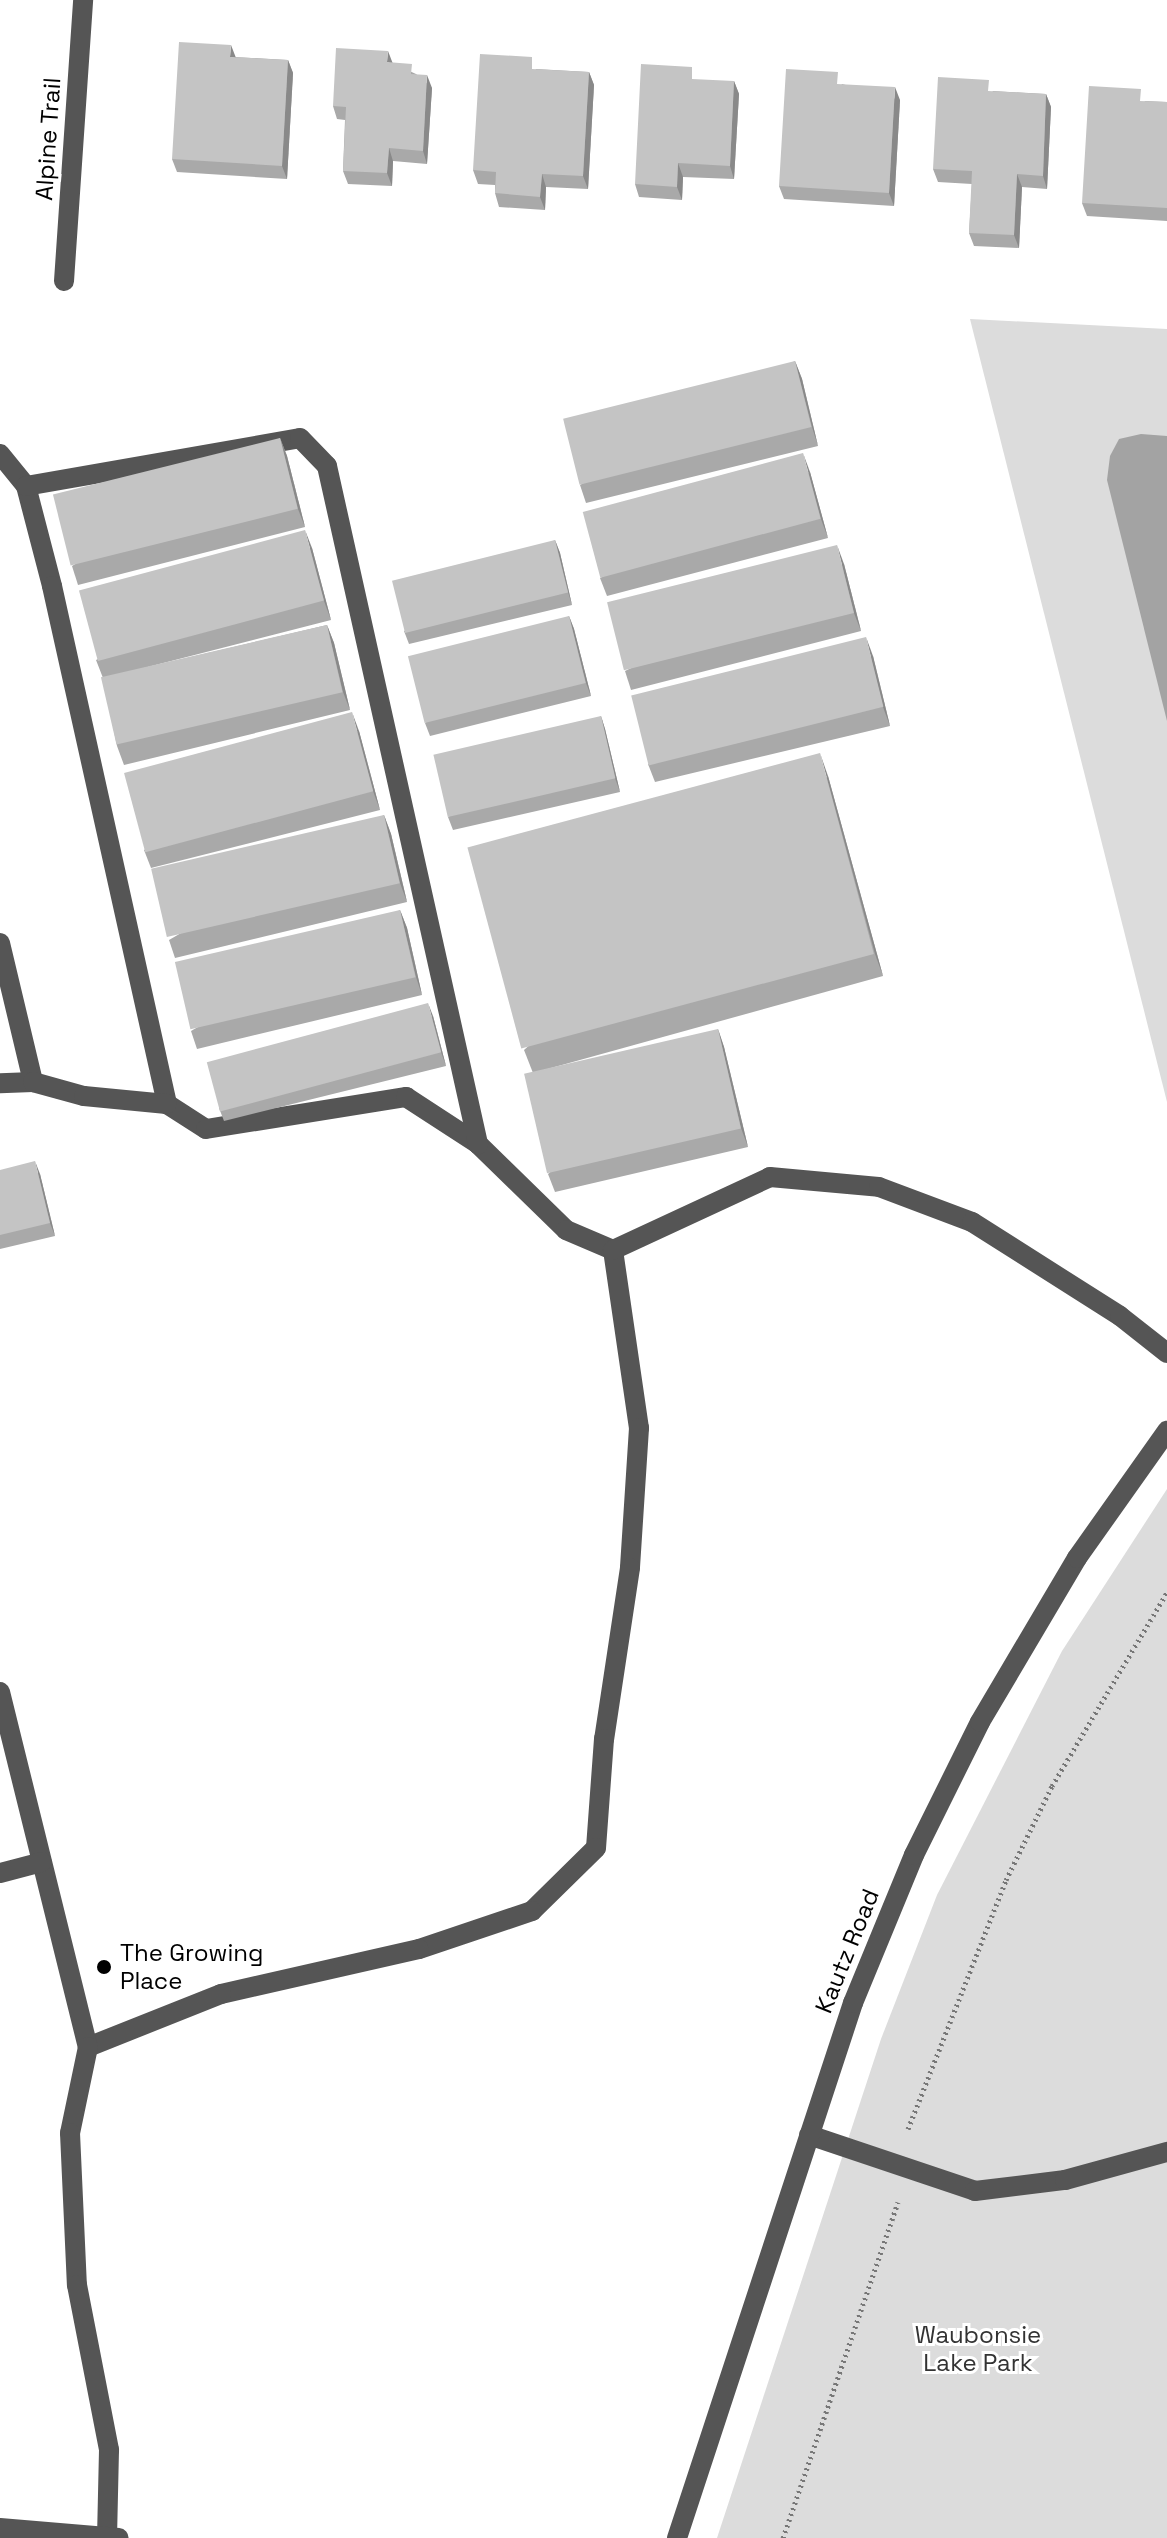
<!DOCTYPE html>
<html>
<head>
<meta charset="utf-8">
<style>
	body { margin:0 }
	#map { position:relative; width:1167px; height:2538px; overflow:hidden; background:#fff; font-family:"Space Grotesk",sans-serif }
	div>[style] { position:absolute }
	.green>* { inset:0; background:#dcdcdc }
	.water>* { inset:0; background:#a3a3a3 }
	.path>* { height:5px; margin-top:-2.5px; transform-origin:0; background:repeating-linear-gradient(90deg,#777 0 2px,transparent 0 6px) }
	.minor>* { height:20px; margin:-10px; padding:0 10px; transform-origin:10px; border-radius:10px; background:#555 }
	.wall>* { inset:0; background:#a9a9a9 }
	.shaded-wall>* { inset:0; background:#898989 }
	.building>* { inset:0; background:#c4c4c4; transform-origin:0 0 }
	.dots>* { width:22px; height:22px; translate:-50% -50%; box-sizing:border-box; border:4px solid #fff; border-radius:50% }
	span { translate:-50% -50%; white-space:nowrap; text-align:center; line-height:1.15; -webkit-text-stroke:6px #fff; paint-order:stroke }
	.street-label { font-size:24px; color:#000 }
	.poi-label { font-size:24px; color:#000 }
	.left { translate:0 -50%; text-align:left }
	.park-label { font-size:24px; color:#333 }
</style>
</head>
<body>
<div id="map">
	<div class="green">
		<i style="clip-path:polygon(970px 319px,1167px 329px,1167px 1102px)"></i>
		<i style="clip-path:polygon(1167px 1489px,1167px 2538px,717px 2538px,881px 2039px,937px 1895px,1062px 1651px)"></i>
	</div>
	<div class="water">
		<i style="clip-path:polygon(1141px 434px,1167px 436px,1167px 721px,1107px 480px,1110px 456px,1119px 439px)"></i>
	</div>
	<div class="path">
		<i style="left:908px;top:2129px;width:268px;rotate:-68.5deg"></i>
		<i style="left:1006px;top:1880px;width:105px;rotate:-63.9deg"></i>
		<i style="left:1052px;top:1786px;width:226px;rotate:-59.3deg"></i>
		<i style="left:783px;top:2538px;width:355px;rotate:-71.1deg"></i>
	</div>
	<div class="minor">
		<i style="left:64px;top:281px;width:282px;rotate:-86.1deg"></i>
		<i style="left:0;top:454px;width:41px;rotate:50.9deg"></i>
		<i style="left:26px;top:486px;width:103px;rotate:75.4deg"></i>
		<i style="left:52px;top:586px;width:531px;rotate:77.48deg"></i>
		<i style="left:167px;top:1104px;width:46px;rotate:32.7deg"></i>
		<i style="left:206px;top:1129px;width:203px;rotate:-9.1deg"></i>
		<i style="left:406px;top:1097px;width:86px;rotate:33.1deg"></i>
		<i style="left:478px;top:1144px;width:123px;rotate:44.3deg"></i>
		<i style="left:566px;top:1230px;width:51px;rotate:23.1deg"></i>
		<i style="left:613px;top:1250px;width:180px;rotate:81.7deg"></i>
		<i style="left:639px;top:1428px;width:140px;rotate:93.7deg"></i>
		<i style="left:630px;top:1568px;width:173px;rotate:98.6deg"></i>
		<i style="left:604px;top:1739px;width:109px;rotate:94.2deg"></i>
		<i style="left:596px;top:1848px;width:90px;rotate:135.5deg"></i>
		<i style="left:532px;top:1911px;width:119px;rotate:161.4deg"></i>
		<i style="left:419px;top:1949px;width:203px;rotate:167.2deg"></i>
		<i style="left:221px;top:1994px;width:143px;rotate:158.3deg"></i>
		<i style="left:26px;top:486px;width:278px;rotate:-9.9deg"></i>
		<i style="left:300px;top:438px;width:39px;rotate:46deg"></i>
		<i style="left:327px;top:466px;width:695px;rotate:77.44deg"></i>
		<i style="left:0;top:943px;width:143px;rotate:76.6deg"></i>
		<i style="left:33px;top:1082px;width:33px;rotate:178deg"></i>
		<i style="left:33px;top:1082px;width:53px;rotate:15.4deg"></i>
		<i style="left:84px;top:1096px;width:83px;rotate:5.5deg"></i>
		<i style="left:613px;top:1250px;width:173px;rotate:-24.9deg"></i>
		<i style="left:770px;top:1177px;width:109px;rotate:5.2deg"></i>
		<i style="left:879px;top:1187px;width:99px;rotate:20.6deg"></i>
		<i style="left:972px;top:1222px;width:175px;rotate:32.4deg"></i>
		<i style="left:1120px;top:1316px;width:60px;rotate:38.2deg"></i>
		<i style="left:0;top:1692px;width:366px;rotate:76.1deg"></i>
		<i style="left:88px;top:2047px;width:88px;rotate:101.8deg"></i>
		<i style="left:70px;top:2133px;width:152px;rotate:87.4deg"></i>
		<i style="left:77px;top:2285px;width:168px;rotate:79deg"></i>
		<i style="left:109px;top:2450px;width:87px;rotate:91.3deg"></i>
		<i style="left:0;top:1873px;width:43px;rotate:-14.7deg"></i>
		<i style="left:809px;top:2135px;width:175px;rotate:18.6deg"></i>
		<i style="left:975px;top:2191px;width:91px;rotate:-7deg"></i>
		<i style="left:1065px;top:2180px;width:106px;rotate:-15.4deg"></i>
		<i style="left:0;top:2528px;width:119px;rotate:4.8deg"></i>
		<i style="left:677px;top:2538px;width:563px;rotate:-71.79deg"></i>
		<i style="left:853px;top:2003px;width:160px;rotate:-67.6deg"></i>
		<i style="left:914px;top:1855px;width:148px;rotate:-63.6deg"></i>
		<i style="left:980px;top:1722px;width:191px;rotate:-59.4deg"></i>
		<i style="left:1077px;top:1558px;width:156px;rotate:-54.7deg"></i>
	</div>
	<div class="wall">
		<i style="clip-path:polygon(235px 57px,288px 60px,293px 73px,287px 179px,177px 172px,172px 159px)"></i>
		<i style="clip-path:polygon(392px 63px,416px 74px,432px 88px,427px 164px,393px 161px,392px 186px,348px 184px,343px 171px,345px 120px,337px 119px,333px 106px)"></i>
		<i style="clip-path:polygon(536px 69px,589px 72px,594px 85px,588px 189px,546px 187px,545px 210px,499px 207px,495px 193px,495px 185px,478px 184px,473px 170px)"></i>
		<i style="clip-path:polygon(734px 81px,739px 94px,734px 179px,683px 177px,682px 200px,639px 197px,635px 184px)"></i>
		<i style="clip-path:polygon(842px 84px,900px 100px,894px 206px,784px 199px,779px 186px)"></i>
		<i style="clip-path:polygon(993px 91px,1046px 94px,1051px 107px,1047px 189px,1022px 187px,1019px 248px,974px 246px,969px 233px,972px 184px,938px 182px,933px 169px)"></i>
		<i style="clip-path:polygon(1145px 101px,1167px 102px,1167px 221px,1087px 216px,1082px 203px)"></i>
		<i style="clip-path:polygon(795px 361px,802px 379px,818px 446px,586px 503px,580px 485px)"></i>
		<i style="clip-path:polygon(280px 438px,287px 456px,305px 527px,78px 585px,72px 566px)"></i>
		<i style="clip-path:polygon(810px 472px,828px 538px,607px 596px,600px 578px)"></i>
		<i style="clip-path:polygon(555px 540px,560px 553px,572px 605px,409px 644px,404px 631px)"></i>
		<i style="clip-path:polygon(312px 548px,331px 620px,136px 670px,327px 625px,334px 643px,350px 710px,124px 765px,117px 746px,103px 678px,96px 660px)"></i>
		<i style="clip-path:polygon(844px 564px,861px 631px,631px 690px,625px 671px)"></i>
		<i style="clip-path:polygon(569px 616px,574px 629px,591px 696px,430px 736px,425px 723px)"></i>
		<i style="clip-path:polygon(873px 656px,890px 726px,655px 782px,648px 764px)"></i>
		<i style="clip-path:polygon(601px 716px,605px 729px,620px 792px,453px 830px,448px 817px)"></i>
		<i style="clip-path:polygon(359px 731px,380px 810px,151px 868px,144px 850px)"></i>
		<i style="clip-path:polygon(828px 776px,883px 976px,533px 1073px,524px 1050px)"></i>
		<i style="clip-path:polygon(384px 815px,391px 834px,407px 902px,175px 958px,169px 940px)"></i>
		<i style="clip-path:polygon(400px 910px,407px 928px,422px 995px,197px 1049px,191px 1031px)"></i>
		<i style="clip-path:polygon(433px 1016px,446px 1066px,224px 1121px,219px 1108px)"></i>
		<i style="clip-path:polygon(718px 1029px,724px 1047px,748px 1147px,555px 1192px,548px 1174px)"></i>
		<i style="clip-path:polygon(0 1170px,40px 1174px,55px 1236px,0 1249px)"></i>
	</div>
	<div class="shaded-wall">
		<i style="clip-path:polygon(231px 45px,236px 58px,230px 57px)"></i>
		<i style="clip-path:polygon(388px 51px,393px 64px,387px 62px)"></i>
		<i style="clip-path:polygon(288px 60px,293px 73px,287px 179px,282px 166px)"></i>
		<i style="clip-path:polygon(589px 72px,594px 85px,588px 189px,583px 176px)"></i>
		<i style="clip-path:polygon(427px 75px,432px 88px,427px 164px,423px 151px)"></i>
		<i style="clip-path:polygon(734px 81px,739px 94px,734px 179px,730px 166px)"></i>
		<i style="clip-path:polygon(895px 87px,900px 100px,894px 206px,889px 193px)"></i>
		<i style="clip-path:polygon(1046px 94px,1051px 107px,1047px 189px,1043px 176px)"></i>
		<i style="clip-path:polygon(389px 148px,393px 161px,392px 186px,387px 173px)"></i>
		<i style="clip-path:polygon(678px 163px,683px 177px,682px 200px,677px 187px)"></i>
		<i style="clip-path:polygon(542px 174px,546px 187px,545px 210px,540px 197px)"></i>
		<i style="clip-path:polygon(1017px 174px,1022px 187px,1019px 248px,1014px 235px)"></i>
		<i style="clip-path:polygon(795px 361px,802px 379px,818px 446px,812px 427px)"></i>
		<i style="clip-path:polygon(280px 438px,287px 456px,305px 527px,298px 509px)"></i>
		<i style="clip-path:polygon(803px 453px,810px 472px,828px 538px,821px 519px)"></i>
		<i style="clip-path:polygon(305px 530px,312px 548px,331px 620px,324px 601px)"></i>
		<i style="clip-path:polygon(555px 540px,560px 553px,572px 605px,568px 592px)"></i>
		<i style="clip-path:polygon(837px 545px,844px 564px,861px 631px,854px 613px)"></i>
		<i style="clip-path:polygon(569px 616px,574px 629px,591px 696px,586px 683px)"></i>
		<i style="clip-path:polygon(327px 625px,334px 643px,350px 710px,343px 692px)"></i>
		<i style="clip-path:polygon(866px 637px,873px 656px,890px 726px,883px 707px)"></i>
		<i style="clip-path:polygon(352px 712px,359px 731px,380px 810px,373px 791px)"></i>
		<i style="clip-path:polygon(601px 716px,605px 729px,620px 792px,615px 778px)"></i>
		<i style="clip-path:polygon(820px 753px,828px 776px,883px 976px,875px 954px)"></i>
		<i style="clip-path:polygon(384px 815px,391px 834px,407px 902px,400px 883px)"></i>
		<i style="clip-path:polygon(400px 910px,407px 928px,422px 995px,416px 977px)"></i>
		<i style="clip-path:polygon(428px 1003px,433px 1016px,446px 1066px,441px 1052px)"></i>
		<i style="clip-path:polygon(718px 1029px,724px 1047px,748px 1147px,741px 1128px)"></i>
		<i style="clip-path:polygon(35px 1161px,40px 1174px,55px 1236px,50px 1223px)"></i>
	</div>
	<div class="building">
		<i style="clip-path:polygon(179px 42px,231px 45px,230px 57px,288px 60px,282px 166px,172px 159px)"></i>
		<i style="clip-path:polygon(336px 48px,388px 51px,387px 62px,412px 64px,411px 74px,427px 75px,423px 151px,389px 148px,387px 173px,343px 171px,346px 107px,333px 106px)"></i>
		<i style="clip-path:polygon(480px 54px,532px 57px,532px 69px,589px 72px,583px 176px,542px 174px,540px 197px,495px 193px,496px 172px,473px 170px)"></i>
		<i style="clip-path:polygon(641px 64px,692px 67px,692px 79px,734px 81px,730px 166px,678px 163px,677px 187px,635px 184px)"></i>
		<i style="clip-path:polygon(786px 69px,838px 72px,837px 84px,895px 87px,889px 193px,779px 186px)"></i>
		<i style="clip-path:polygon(938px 77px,989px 80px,988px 91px,1046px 94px,1043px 176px,1017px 174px,1014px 235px,969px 233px,972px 171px,933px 169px)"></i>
		<i style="clip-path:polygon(1089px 86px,1141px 89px,1140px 101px,1167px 102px,1167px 208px,1082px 203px)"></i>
		<i style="left:795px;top:361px;width:68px;height:239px;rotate:76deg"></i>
		<i style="left:280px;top:438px;width:73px;height:234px;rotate:76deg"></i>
		<i style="left:803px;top:453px;width:68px;height:228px;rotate:75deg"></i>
		<i style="left:305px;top:530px;width:73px;height:234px;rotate:75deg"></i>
		<i style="left:555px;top:540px;width:54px;height:168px;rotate:76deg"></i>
		<i style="left:837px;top:545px;width:70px;height:237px;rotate:76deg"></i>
		<i style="left:569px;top:616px;width:69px;height:166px;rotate:76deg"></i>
		<i style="left:327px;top:625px;width:69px;height:232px;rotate:77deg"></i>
		<i style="left:866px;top:637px;width:72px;height:242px;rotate:76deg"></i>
		<i style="left:352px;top:712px;width:82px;height:236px;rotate:75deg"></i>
		<i style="left:601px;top:716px;width:64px;height:172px;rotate:77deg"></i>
		<i style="left:820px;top:753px;width:208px;height:365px;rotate:75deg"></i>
		<i style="left:384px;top:815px;width:70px;height:239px;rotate:77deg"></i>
		<i style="left:400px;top:910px;width:69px;height:231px;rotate:77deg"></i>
		<i style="left:428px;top:1003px;width:51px;height:229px;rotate:75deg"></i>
		<i style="left:718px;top:1029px;width:102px;height:199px;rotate:77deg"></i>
		<i style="clip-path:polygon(35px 1161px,50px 1223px,0 1235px,0 1170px)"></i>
	</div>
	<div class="dots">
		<i style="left:104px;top:1967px;background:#000"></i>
	</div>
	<div class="street-label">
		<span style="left:48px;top:139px;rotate:-86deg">Alpine Trail</span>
		<span style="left:847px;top:1951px;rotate:-68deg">Kautz Road</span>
	</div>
	<div class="poi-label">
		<span class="left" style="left:120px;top:1967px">The Growing<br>Place</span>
	</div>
	<div class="park-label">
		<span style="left:978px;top:2349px">Waubonsie<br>Lake Park</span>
	</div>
</div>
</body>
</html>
